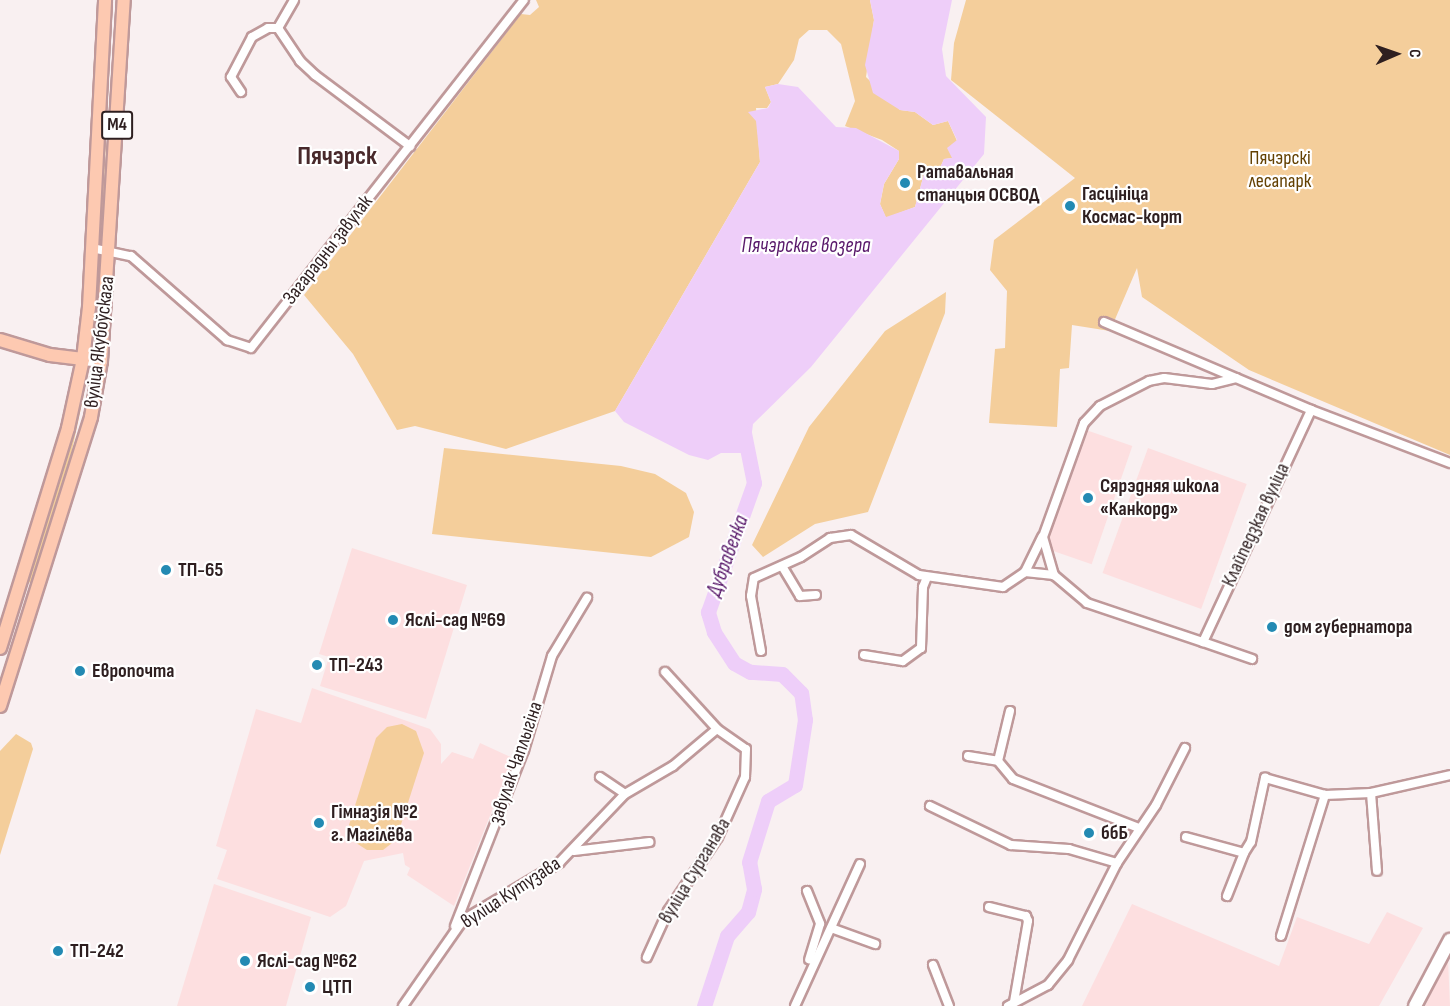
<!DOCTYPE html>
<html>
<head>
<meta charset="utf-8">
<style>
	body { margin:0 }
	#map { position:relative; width:1450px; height:1006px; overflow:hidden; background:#f9f0f1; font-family:"Sofia Sans Condensed",sans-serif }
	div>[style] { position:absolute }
	.built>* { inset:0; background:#fddfe0; transform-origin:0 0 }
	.green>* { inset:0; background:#f4ce9b }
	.water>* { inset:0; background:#eecef9 }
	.river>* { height:15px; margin:-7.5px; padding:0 7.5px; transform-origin:7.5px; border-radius:7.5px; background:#eecef9 }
	.roads { filter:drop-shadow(2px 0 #bf999a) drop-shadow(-2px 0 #bf999a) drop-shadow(0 2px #bf999a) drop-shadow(0 -2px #bf999a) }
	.street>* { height:8px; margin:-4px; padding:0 4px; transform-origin:4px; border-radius:4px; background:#fff }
	.secondary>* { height:12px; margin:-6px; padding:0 6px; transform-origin:6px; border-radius:6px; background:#fff }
	.primary>* { height:12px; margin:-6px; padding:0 6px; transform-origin:6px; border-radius:6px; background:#fdc9b1 }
	.dots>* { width:16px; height:16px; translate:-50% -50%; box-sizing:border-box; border:3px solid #fff; border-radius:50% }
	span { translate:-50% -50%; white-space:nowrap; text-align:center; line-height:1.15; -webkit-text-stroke:4.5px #fff; paint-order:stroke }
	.shield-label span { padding:2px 4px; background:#fff; border:2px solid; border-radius:4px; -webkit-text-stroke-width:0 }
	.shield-label { font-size:18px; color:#2e1f20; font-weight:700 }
	.park-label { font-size:20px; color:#644102 }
	.poi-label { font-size:20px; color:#2e1f20; font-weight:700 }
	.left { translate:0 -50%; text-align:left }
	.street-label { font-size:20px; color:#2e1f20 }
	.water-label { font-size:21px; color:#58186a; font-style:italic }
	.district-label { font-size:26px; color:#48292b; font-weight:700 }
	.north { position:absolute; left:1366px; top:24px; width:60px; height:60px; -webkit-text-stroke:4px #fff; paint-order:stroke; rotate:88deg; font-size:16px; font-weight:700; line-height:24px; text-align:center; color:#2e1f20 }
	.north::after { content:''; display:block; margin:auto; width:21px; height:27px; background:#2e1f20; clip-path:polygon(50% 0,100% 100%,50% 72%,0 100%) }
</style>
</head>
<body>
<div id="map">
	<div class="built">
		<i style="left:1086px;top:430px;width:49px;height:125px;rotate:19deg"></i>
		<i style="left:1148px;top:448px;width:105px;height:133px;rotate:20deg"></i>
		<i style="clip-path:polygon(352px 548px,467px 585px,426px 719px,320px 686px,329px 657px,319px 654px)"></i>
		<i style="clip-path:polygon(312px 688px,430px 729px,441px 744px,441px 764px,452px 752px,473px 759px,480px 743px,513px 758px,454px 906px,407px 875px,410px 868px,405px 865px,403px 853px,364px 861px,346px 906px,330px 917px,217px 879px,227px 850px,216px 846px,256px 709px,301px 723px)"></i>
		<i style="clip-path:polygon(214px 884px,311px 917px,286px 1006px,177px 1006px)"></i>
		<i style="clip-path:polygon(1132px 904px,1279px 966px,1297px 917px,1369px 944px,1387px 912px,1423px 928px,1379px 1006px,1082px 1006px)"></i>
		<i style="clip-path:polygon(1448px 960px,1450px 1006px,1425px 1006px)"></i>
	</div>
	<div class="green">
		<i style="clip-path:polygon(112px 0,102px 233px,100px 233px,102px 182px)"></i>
		<i style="clip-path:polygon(536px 0,870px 0,874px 20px,866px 77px,900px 110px,915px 112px,933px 125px,948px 121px,957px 141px,952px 158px,944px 159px,939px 170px,924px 174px,915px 207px,886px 218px,880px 204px,884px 184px,899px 159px,899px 151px,882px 140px,845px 126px,855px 101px,841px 44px,827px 30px,809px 30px,799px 39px,794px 60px,778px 84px,765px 87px,771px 102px,767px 108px,756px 108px,760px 162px,615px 411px,506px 449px,415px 426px,397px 430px,353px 354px,304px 295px,521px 14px,530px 15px,539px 7px)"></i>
		<i style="clip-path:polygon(966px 0,1450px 0,1450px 455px,1249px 370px,1142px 297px,1137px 268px,1110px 331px,1072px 325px,1069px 368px,1060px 369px,1057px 427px,989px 423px,995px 349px,1005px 348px,1007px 291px,990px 270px,994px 240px,1075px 178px,951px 80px,954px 43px)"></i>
		<i style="clip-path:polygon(946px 292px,945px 313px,868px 512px,815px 524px,763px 557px,752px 545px,809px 427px,885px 331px)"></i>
		<i style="clip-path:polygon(84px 394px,71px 455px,31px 583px,28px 582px)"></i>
		<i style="clip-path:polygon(444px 448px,621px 466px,655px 474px,686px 493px,694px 512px,689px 537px,651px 557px,432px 534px)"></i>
		<i style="clip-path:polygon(402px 724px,416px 731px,424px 753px,396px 840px,383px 850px,367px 850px,353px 841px,349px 825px,376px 738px,387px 727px)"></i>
		<i style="clip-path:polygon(16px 734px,31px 743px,33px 749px,0 855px,0 751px)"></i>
	</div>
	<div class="water">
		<i style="clip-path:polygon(870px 0,952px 0,942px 49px,946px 76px,986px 117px,984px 154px,811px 367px,753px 424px,750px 447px,745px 453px,721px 453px,708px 460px,689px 455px,624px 422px,615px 411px,760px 162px,756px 121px,748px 112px,768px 108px,771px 102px,765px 87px,778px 84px,798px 87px,836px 127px,856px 128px,899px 151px,899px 159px,884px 184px,880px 204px,886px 217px,915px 207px,924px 174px,939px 170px,944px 159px,952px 158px,947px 148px,957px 140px,948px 121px,933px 125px,915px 112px,900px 110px,873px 93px,865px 65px,874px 20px)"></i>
	</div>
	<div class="river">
		<i style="left:704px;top:1006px;width:74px;rotate:-71.8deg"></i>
		<i style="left:727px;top:936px;width:32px;rotate:-49deg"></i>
		<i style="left:748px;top:912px;width:24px;rotate:-75deg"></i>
		<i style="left:754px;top:889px;width:27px;rotate:-100deg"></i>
		<i style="left:749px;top:862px;width:64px;rotate:-72.7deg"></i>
		<i style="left:768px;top:801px;width:31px;rotate:-31deg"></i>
		<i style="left:795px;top:785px;width:66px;rotate:-81.3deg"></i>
		<i style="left:805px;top:720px;width:27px;rotate:-98deg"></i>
		<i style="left:801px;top:693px;width:27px;rotate:-135deg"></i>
		<i style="left:782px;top:674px;width:32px;rotate:-176deg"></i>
		<i style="left:750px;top:672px;width:18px;rotate:-151deg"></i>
		<i style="left:734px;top:663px;width:37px;rotate:-123deg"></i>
		<i style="left:714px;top:632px;width:21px;rotate:-107deg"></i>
		<i style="left:708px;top:612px;width:137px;rotate:-70.4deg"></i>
		<i style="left:754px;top:483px;width:51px;rotate:-101.3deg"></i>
	</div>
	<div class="roads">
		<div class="street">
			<i style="left:278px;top:28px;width:32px;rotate:-60deg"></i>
			<i style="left:241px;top:92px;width:18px;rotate:-124deg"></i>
			<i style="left:231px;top:77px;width:45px;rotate:-62.3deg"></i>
			<i style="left:252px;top:37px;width:18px;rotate:-29deg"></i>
			<i style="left:268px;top:28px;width:10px"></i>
			<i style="left:278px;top:28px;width:40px;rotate:56deg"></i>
			<i style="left:300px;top:61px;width:21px;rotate:43deg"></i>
			<i style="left:315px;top:75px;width:119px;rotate:36.8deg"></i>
			<i style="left:92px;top:248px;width:40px;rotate:12deg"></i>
			<i style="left:131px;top:256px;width:128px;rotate:41.2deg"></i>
			<i style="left:227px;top:340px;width:25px;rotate:18deg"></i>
			<i style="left:251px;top:348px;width:442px;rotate:-51.9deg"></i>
			<i style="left:1104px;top:322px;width:225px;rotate:23deg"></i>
			<i style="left:1311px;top:410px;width:149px;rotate:20.9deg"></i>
			<i style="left:1236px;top:378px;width:25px;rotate:166deg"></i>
			<i style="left:1212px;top:384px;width:48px;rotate:-172.9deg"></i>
			<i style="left:1164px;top:378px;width:15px;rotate:169deg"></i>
			<i style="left:1149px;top:381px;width:55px;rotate:153deg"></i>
			<i style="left:1100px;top:406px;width:23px;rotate:133deg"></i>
			<i style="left:1084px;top:423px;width:121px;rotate:109.8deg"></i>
			<i style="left:1043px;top:537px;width:40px;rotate:74deg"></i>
			<i style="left:1054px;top:575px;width:43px;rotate:40.3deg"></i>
			<i style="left:1087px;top:603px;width:122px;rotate:18.6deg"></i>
			<i style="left:1203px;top:642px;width:256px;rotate:-65deg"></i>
			<i style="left:782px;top:566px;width:35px;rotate:59deg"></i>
			<i style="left:800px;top:596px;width:16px;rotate:-4deg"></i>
			<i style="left:1025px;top:572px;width:29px;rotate:6deg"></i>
			<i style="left:1203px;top:642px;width:52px;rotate:19.1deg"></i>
			<i style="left:761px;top:651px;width:56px;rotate:-100.3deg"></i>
			<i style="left:751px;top:596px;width:18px;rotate:-81deg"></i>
			<i style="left:754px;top:578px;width:51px;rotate:-24.1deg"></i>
			<i style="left:801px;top:557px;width:35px;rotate:-33deg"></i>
			<i style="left:830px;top:538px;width:21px;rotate:-8deg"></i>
			<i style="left:851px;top:535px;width:79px;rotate:30.5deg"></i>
			<i style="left:919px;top:575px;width:85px;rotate:8.1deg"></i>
			<i style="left:1003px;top:587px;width:27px;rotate:-34deg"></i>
			<i style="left:1025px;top:572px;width:39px;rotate:-64deg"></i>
			<i style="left:864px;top:655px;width:39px;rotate:9deg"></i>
			<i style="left:903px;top:661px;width:22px;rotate:-36deg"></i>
			<i style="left:921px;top:648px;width:61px;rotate:-88.1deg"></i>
			<i style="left:923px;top:587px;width:11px;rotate:-68deg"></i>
			<i style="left:665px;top:672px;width:77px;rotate:47.6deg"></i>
			<i style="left:1010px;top:711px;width:51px;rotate:103.5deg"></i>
			<i style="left:998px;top:761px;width:23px;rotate:50deg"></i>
			<i style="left:1013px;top:779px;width:135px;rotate:21.3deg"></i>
			<i style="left:968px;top:756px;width:30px;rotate:9deg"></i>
			<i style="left:600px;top:777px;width:30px;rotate:34deg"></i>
			<i style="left:1371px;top:793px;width:78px;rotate:85.6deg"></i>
			<i style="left:930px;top:806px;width:90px;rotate:25.7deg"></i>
			<i style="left:1011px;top:845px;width:58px;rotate:3.9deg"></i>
			<i style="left:1069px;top:849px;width:50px;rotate:16.3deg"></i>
			<i style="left:1186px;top:837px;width:60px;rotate:15.4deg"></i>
			<i style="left:1244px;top:853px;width:13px;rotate:-58deg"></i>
			<i style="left:1251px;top:842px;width:66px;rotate:-77.7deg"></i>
			<i style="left:1265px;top:778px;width:62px;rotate:15.8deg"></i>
			<i style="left:1325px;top:795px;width:46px;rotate:-2.5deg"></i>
			<i style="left:1371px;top:793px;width:81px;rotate:-12.8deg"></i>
			<i style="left:574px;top:851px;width:76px;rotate:-6.8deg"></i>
			<i style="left:807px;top:891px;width:35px;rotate:68deg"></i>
			<i style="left:820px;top:924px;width:37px;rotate:107deg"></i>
			<i style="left:1227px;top:896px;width:46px;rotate:-68.4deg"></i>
			<i style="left:989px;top:907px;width:38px;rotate:14deg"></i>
			<i style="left:1026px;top:916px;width:5px;rotate:68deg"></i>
			<i style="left:1028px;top:921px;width:82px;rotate:99.8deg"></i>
			<i style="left:455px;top:926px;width:189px;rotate:-68.6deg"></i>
			<i style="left:524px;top:750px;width:98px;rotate:-73.4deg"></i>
			<i style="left:552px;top:656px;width:68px;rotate:-58.9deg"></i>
			<i style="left:831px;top:928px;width:47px;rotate:20deg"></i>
			<i style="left:1281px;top:936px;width:148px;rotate:-72.7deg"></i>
			<i style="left:933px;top:965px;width:44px;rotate:68.7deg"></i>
			<i style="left:403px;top:1006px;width:105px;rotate:-55.1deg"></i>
			<i style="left:463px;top:920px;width:112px;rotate:-30.7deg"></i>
			<i style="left:559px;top:863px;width:95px;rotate:-46.3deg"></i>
			<i style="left:625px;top:794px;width:56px;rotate:-30.3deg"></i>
			<i style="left:673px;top:766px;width:57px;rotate:-40.1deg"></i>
			<i style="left:717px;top:729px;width:35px;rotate:35deg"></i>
			<i style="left:746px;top:749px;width:28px;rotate:92deg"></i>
			<i style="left:745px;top:777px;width:66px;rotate:114.2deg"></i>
			<i style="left:718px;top:837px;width:89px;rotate:124deg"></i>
			<i style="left:668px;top:911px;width:51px;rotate:114.5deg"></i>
			<i style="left:795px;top:1006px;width:156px;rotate:-65.4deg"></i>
			<i style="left:1008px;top:1006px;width:45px;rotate:-27.7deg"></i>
			<i style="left:1048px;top:985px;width:32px;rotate:-51deg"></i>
			<i style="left:1068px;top:960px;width:109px;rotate:-63.2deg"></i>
			<i style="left:1117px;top:863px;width:70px;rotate:-56.1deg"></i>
			<i style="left:1156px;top:805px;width:64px;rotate:-63deg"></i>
		</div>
		<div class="secondary">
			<i style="left:83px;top:359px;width:18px;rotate:6deg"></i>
			<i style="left:1415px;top:1006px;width:75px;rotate:-62.1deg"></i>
		</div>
		<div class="primary">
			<i style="left:0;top:340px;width:52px;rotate:16.7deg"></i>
			<i style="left:50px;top:355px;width:33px;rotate:7deg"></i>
			<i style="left:0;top:648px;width:230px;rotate:-72.8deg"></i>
			<i style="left:68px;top:428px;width:71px;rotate:-77.7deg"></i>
			<i style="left:83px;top:359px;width:52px;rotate:-83.4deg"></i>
			<i style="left:89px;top:307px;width:307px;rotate:-87deg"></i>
			<i style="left:0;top:706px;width:303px;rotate:-72.5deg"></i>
			<i style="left:91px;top:417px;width:57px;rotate:-79.9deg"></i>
			<i style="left:101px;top:361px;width:362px;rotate:-86.4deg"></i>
		</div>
	</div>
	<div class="dots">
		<i style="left:905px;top:183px;background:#238ab3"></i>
		<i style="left:1070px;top:206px;background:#238ab3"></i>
		<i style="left:1088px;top:498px;background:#238ab3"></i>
		<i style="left:166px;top:570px;background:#238ab3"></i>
		<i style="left:393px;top:620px;background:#238ab3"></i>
		<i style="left:1272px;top:627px;background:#238ab3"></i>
		<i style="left:317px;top:665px;background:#238ab3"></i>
		<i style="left:80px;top:671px;background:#238ab3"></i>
		<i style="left:319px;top:823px;background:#238ab3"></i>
		<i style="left:1089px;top:833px;background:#238ab3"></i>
		<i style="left:58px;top:951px;background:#238ab3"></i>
		<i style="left:245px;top:961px;background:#238ab3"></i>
		<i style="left:310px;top:987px;background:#238ab3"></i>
	</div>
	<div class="shield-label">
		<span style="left:117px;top:125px">М4</span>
	</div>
	<div class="park-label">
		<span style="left:1280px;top:170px">Пячэрскі<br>лесапарк</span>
	</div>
	<div class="poi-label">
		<span class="left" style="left:917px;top:184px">Ратавальная<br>станцыя ОСВОД</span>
		<span class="left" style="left:1082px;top:206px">Гасцініца<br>Космас-корт</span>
		<span class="left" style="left:1100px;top:498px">Сярэдняя школа<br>«Канкорд»</span>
		<span class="left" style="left:178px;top:570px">ТП-65</span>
		<span class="left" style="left:405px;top:620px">Яслі-сад №69</span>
		<span class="left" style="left:1284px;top:627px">дом губернатора</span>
		<span class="left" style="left:329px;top:665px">ТП-243</span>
		<span class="left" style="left:92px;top:671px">Европочта</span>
		<span class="left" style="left:331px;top:824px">Гімназія №2<br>г. Магілёва</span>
		<span class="left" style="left:1101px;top:833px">ббБ</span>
		<span class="left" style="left:70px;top:951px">ТП-242</span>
		<span class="left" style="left:257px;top:961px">Яслі-сад №62</span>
		<span class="left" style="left:322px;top:987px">ЦТП</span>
	</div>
	<div class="street-label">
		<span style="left:328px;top:250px;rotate:-52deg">Загарадны завулак</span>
		<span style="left:100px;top:342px;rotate:-83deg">вуліца Якубоўскага</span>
		<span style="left:1256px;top:525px;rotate:-65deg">Клайпедзкая вуліца</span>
		<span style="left:516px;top:763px;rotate:-71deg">завулак Чаплыгіна</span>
		<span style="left:695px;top:871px;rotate:-59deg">вуліца Сурганава</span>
		<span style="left:511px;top:893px;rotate:-33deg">вуліца Кутузава</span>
	</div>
	<div class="water-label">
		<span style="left:806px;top:246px">Пячэрскае возера</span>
		<span style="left:728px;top:556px;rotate:-70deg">Дубравенка</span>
	</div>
	<div class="district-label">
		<span style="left:337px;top:157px">Пячэрск</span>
	</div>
	<div class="north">С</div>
</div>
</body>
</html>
